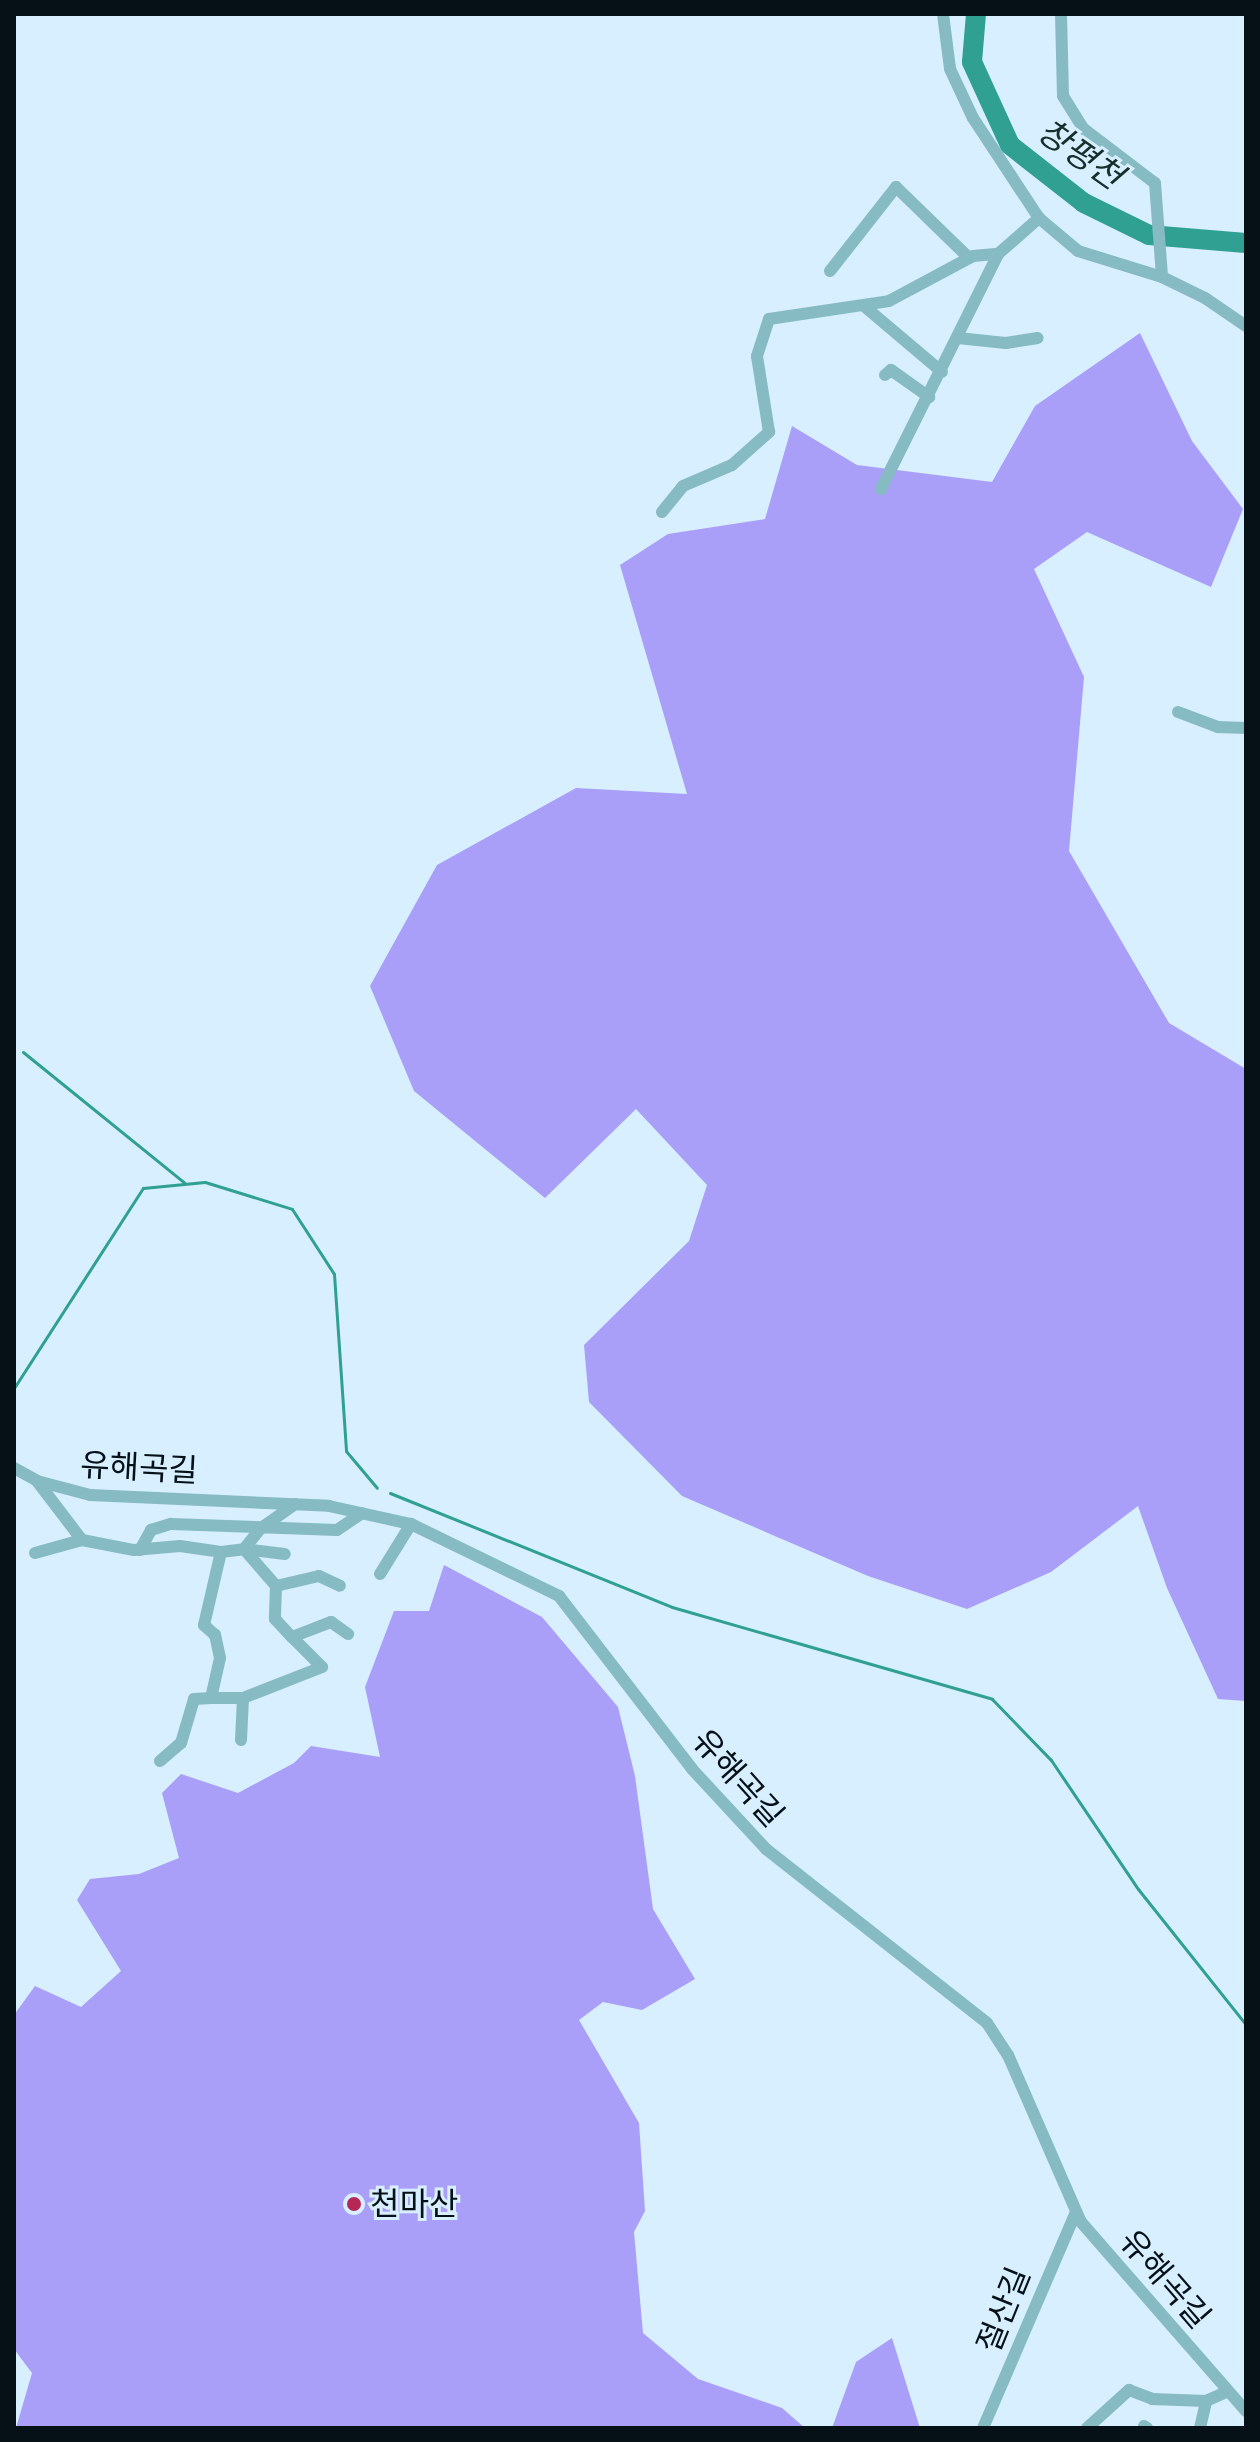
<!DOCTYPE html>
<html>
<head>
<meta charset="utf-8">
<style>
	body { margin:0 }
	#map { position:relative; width:1260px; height:2442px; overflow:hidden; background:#d7efff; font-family:Jost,"Noto Sans KR",sans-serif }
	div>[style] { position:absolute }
	.forest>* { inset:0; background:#aa9ff8 }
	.stream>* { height:3px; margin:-1.5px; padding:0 1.5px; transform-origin:1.5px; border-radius:1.5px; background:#2fa092 }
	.river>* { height:20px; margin:-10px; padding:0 10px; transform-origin:10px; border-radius:10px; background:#2fa092 }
	.minor>* { height:12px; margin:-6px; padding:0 6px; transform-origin:6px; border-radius:6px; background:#86bbc4 }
	.dots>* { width:22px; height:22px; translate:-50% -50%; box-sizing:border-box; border:4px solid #d7efff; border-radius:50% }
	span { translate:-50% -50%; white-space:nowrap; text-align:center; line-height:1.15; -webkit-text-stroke:6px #d7efff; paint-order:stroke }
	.street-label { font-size:32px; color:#061017 }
	.poi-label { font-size:32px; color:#061017 }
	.left { translate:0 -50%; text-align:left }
	.water-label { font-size:34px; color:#172f2b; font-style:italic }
	.frame { position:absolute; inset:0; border:16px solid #061017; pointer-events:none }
</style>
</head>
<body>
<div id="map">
	<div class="forest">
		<i style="clip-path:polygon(1140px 333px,1192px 441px,1243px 509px,1211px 587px,1087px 532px,1034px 569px,1084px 677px,1069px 851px,1169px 1023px,1246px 1069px,1246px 1701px,1218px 1699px,1167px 1588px,1138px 1506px,1051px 1572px,967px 1609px,868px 1576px,682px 1496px,589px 1402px,584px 1345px,689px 1241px,707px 1185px,636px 1109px,545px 1198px,414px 1091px,370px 986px,437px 865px,576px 788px,687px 794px,620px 565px,668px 534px,765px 519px,792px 426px,857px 465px,992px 482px,1035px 406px)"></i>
		<i style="clip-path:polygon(444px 1565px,542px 1617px,618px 1707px,635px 1776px,653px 1909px,695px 1979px,642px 2010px,603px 2002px,579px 2020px,639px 2123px,645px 2211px,634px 2232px,643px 2333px,698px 2379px,782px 2408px,805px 2428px,16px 2428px,32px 2373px,14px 2349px,14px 2015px,35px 1986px,81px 2007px,121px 1971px,77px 1900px,90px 1879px,139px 1874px,179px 1858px,162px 1793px,181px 1774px,238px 1793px,294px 1763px,311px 1746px,380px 1757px,365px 1687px,394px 1611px,429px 1611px)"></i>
		<i style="clip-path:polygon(892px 2338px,920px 2428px,832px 2428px,856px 2362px)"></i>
	</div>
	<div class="stream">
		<i style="left:23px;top:1052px;width:208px;rotate:39deg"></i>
		<i style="left:14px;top:1388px;width:238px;rotate:-57.2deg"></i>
		<i style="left:143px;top:1188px;width:62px;rotate:-5.5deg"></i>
		<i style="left:205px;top:1182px;width:91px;rotate:17.2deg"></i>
		<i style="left:292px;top:1209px;width:77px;rotate:57.1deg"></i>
		<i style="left:334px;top:1274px;width:177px;rotate:86.1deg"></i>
		<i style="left:346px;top:1451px;width:48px;rotate:50deg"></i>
		<i style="left:390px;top:1493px;width:304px;rotate:22deg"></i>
		<i style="left:672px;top:1607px;width:333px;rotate:16deg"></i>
		<i style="left:992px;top:1699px;width:85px;rotate:46deg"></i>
		<i style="left:1051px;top:1760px;width:156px;rotate:56deg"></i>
		<i style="left:1138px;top:1889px;width:174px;rotate:51.5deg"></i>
	</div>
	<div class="river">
		<i style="left:976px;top:14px;width:48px;rotate:94.8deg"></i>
		<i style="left:972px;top:62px;width:91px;rotate:65.4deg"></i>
		<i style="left:1010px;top:145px;width:94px;rotate:38.1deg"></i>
		<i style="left:1084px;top:203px;width:72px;rotate:26.2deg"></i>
		<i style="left:1149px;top:235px;width:97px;rotate:4.7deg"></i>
	</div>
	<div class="minor">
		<i style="left:943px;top:14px;width:55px;rotate:82.7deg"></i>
		<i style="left:950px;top:69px;width:54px;rotate:64.9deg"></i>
		<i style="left:973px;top:118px;width:120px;rotate:56.6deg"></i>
		<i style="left:1039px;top:218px;width:51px;rotate:40.2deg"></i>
		<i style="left:1078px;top:251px;width:88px;rotate:17.2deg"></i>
		<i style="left:1162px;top:277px;width:48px;rotate:26deg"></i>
		<i style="left:1205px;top:298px;width:50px;rotate:34.3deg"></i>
		<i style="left:1061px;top:14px;width:82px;rotate:88.6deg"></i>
		<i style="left:1063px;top:96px;width:39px;rotate:58deg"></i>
		<i style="left:1084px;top:129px;width:89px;rotate:37.3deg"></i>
		<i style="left:1155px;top:183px;width:94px;rotate:85.7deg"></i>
		<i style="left:830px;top:271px;width:107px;rotate:-51.8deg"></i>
		<i style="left:896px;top:187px;width:102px;rotate:44.2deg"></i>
		<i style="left:864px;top:306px;width:102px;rotate:40.2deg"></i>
		<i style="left:958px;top:338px;width:48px;rotate:5.9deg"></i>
		<i style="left:1006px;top:343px;width:32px;rotate:-9deg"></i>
		<i style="left:885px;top:375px;width:8px;rotate:-40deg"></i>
		<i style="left:891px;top:370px;width:47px;rotate:35.4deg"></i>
		<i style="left:881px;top:489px;width:263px;rotate:-63.5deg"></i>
		<i style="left:998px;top:254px;width:55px;rotate:-41.3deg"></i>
		<i style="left:662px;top:512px;width:33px;rotate:-51deg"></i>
		<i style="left:683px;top:486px;width:53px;rotate:-23.2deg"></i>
		<i style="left:732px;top:465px;width:50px;rotate:-41.7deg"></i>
		<i style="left:769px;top:432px;width:77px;rotate:-99deg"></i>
		<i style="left:757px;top:356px;width:39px;rotate:-72deg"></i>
		<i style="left:769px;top:319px;width:121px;rotate:-8.5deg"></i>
		<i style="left:889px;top:301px;width:95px;rotate:-28.2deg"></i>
		<i style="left:973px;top:256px;width:25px;rotate:-5deg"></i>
		<i style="left:1178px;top:712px;width:43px;rotate:20.6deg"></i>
		<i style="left:1218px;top:727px;width:28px;rotate:2deg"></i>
		<i style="left:14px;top:1468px;width:26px;rotate:29deg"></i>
		<i style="left:37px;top:1481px;width:55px;rotate:14.8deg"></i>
		<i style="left:90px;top:1495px;width:239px;rotate:2.6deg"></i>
		<i style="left:329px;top:1506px;width:84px;rotate:12.4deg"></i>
		<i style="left:411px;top:1524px;width:165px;rotate:25.9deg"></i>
		<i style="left:559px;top:1596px;width:218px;rotate:52.4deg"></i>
		<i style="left:692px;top:1769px;width:109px;rotate:47.2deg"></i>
		<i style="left:766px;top:1849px;width:281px;rotate:38.2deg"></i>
		<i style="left:987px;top:2023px;width:38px;rotate:57deg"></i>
		<i style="left:1008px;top:2055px;width:182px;rotate:66.4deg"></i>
		<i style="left:1081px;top:2222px;width:251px;rotate:48.9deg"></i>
		<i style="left:37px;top:1481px;width:74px;rotate:52.7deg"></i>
		<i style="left:82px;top:1540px;width:53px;rotate:10.9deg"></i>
		<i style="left:134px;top:1550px;width:46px;rotate:-5deg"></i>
		<i style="left:180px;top:1546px;width:41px;rotate:8.3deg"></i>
		<i style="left:221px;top:1552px;width:23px;rotate:-7deg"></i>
		<i style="left:244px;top:1549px;width:26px;rotate:-51deg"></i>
		<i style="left:260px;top:1529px;width:43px;rotate:-35.5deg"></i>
		<i style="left:244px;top:1549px;width:49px;rotate:49.1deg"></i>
		<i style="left:276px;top:1586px;width:44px;rotate:-13.1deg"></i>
		<i style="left:319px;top:1576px;width:23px;rotate:25deg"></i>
		<i style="left:244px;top:1549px;width:41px;rotate:7deg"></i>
		<i style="left:140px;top:1550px;width:23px;rotate:-61deg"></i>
		<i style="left:151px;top:1530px;width:21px;rotate:-17deg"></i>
		<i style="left:171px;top:1524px;width:166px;rotate:2.1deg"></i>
		<i style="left:337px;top:1530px;width:30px;rotate:-34deg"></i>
		<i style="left:35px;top:1553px;width:49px;rotate:-15.5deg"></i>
		<i style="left:380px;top:1574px;width:59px;rotate:-58.2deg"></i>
		<i style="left:276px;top:1586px;width:33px;rotate:92deg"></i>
		<i style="left:275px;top:1619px;width:25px;rotate:47deg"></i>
		<i style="left:292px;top:1637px;width:42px;rotate:-21deg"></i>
		<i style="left:331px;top:1622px;width:21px;rotate:35deg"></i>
		<i style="left:292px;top:1637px;width:42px;rotate:45deg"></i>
		<i style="left:211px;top:1698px;width:32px"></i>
		<i style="left:243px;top:1698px;width:85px;rotate:-21.4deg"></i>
		<i style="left:241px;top:1740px;width:42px;rotate:-87.3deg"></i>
		<i style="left:160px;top:1761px;width:28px;rotate:-41deg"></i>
		<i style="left:181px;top:1743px;width:46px;rotate:-73.5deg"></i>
		<i style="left:194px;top:1699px;width:17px;rotate:-3deg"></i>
		<i style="left:211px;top:1698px;width:41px;rotate:-77.3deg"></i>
		<i style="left:220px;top:1658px;width:24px;rotate:-102deg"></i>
		<i style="left:215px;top:1635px;width:15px;rotate:-138deg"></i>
		<i style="left:204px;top:1625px;width:75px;rotate:-76.9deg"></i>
		<i style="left:1144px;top:2426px;width:4px;rotate:34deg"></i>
		<i style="left:983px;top:2428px;width:235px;rotate:-66.7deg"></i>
		<i style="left:1087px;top:2428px;width:57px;rotate:-42.1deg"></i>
		<i style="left:1129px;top:2390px;width:25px;rotate:21deg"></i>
		<i style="left:1152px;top:2399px;width:54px;rotate:2.1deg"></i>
		<i style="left:1200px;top:2428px;width:28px;rotate:-77deg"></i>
		<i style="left:1206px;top:2401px;width:24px;rotate:-24deg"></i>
	</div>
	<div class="dots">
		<i style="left:354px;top:2204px;background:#b62755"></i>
	</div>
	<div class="street-label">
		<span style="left:139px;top:1468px;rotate:3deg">유해곡길</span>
		<span style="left:738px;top:1778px;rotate:48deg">유해곡길</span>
		<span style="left:1165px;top:2279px;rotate:49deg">유해곡길</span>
		<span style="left:1004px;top:2310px;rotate:-68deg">절산길</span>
	</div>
	<div class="poi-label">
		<span class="left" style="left:370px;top:2204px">천마산</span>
	</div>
	<div class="water-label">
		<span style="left:1080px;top:154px;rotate:35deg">창평천</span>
	</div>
	<div class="frame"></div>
</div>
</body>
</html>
